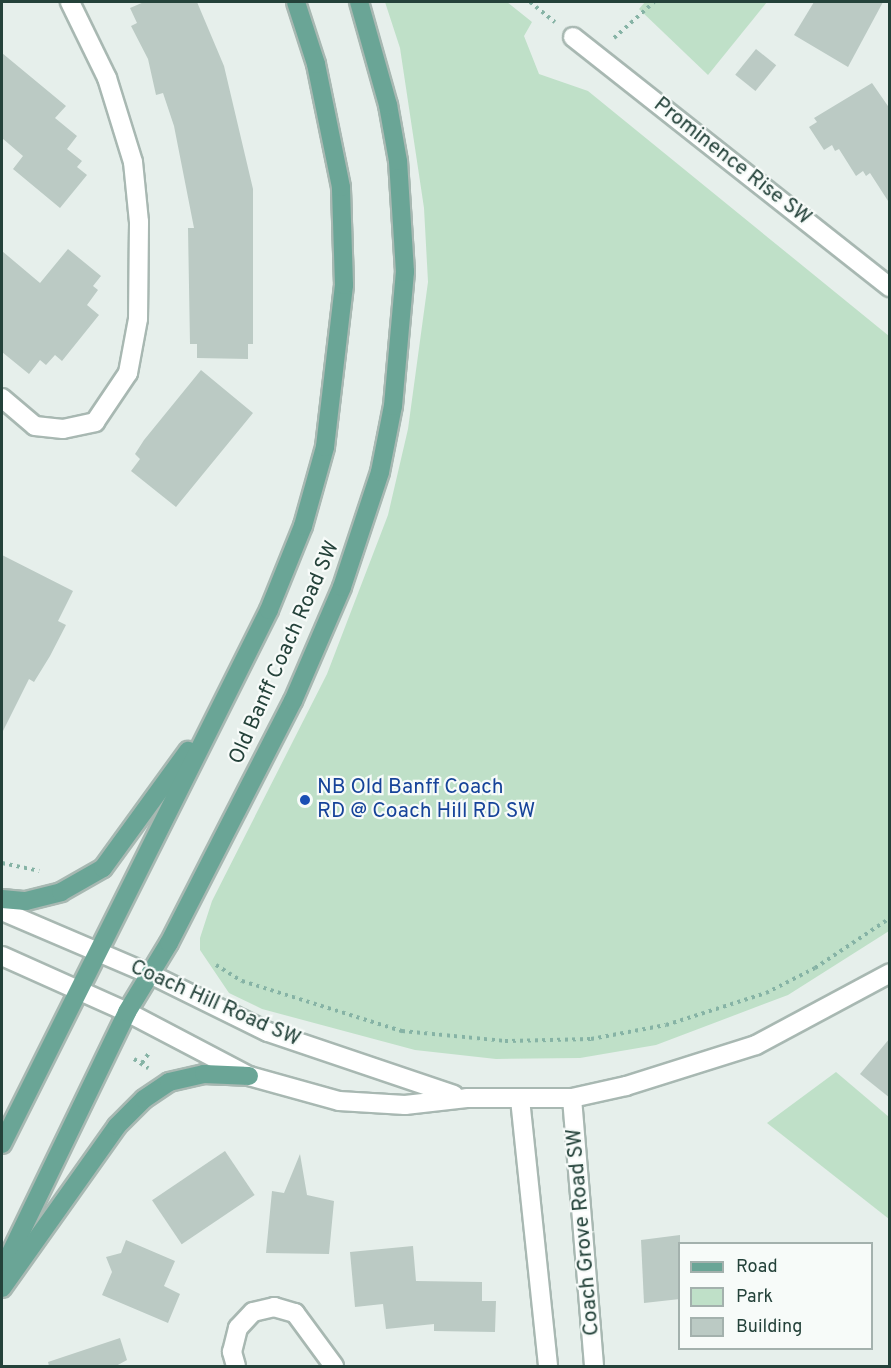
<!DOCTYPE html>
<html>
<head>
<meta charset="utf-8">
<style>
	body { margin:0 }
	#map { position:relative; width:891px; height:1368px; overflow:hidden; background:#e6efeb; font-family:Overpass,sans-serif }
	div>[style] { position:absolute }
	.green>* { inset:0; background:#bfe0c8 }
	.building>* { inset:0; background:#bbcac4; transform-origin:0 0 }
	.path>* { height:4px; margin-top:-2px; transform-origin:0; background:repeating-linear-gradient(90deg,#86b3a5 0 3px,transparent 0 7.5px) }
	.roads { filter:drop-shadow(2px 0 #a8b8b2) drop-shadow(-2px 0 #a8b8b2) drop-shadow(0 2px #a8b8b2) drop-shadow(0 -2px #a8b8b2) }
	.minor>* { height:18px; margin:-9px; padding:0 9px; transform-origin:9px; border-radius:9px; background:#fff }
	.major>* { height:18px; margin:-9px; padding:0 9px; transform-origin:9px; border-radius:9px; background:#6aa596 }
	.dots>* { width:16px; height:16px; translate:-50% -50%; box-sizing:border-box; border:3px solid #f7fbf9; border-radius:50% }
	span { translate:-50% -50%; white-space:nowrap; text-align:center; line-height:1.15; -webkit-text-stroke:4.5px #f7fbf9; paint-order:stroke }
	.street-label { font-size:21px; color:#24423a }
	.transit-label { font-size:21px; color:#164399 }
	.left { translate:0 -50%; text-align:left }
	.frame { position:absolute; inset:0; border:3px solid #24423a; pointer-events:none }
	.legend { position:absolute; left:678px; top:1242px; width:195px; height:108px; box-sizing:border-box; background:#f7fbf9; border:2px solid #a3b1ad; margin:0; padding:8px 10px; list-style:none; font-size:18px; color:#24423a }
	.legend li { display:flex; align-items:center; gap:12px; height:30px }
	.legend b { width:30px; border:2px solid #a3b1ad }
</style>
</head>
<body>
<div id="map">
	<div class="green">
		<i style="clip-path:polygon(385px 2px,507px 2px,532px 22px,524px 36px,539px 74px,588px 91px,889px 336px,889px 931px,788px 995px,656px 1045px,580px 1058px,496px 1059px,415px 1050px,262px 1009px,229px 993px,200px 950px,200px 938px,212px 901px,327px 674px,388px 515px,408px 429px,428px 282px,424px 208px,400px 48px)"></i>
		<i style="clip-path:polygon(645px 2px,767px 2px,708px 75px,639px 9px)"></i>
		<i style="clip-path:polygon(836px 1072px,889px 1117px,889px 1219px,767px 1123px)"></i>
	</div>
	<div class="building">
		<i style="clip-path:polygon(144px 2px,197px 2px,224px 66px,253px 189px,253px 344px,248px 344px,248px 359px,197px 358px,197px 344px,190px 344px,188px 228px,194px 228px,174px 126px,163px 93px,156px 95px,148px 59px,131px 26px,137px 23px,130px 8px)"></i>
		<i style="clip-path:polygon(814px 2px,883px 2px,848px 67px,794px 35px)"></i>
		<i style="left:756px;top:49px;width:26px;height:33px;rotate:39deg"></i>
		<i style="clip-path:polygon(2px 53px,66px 106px,55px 118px,77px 136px,67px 149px,82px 161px,77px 167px,87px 175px,60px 208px,13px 169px,23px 156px,2px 138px)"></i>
		<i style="clip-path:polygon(872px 83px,890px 109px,890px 204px,870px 173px,866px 176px,863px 171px,856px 176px,839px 149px,835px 151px,832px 145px,824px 150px,809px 127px,817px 122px,814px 118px)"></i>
		<i style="clip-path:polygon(68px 249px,101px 276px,93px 286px,98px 290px,87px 305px,99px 315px,62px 361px,55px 355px,46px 365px,40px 360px,29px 374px,2px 352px,2px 251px,40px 283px)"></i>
		<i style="clip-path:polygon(201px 370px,253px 413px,176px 507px,131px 471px,140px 459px,135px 454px,144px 440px)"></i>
		<i style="clip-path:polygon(2px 555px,73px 591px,58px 621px,66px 625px,50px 656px,34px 682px,29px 679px,2px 733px)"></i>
		<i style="clip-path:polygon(890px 1038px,890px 1098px,860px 1074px)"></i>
		<i style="left:225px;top:1151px;width:53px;height:88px;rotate:56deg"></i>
		<i style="clip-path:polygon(300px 1154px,307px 1195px,334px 1201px,329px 1254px,266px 1253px,272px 1191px,284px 1193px)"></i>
		<i style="clip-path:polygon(680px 1235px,680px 1299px,644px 1303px,641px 1240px)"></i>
		<i style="clip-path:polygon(126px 1240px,175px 1261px,164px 1286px,180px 1294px,168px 1323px,102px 1295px,112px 1272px,106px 1257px,121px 1253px)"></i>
		<i style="clip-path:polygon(413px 1246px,416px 1281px,482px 1282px,482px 1301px,496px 1301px,495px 1332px,434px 1331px,434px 1324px,386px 1329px,383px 1304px,355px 1307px,350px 1252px)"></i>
		<i style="clip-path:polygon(120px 1338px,127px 1360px,116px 1366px,49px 1366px,48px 1362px)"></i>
	</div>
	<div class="path">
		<i style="left:530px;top:2px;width:32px;rotate:39deg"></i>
		<i style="left:614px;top:38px;width:54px;rotate:-42deg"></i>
		<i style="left:2px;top:863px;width:38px;rotate:12deg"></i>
		<i style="left:216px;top:965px;width:31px;rotate:32deg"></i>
		<i style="left:242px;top:981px;width:168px;rotate:17.4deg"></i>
		<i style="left:402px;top:1031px;width:103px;rotate:5.5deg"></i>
		<i style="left:505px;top:1041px;width:86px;rotate:-1.3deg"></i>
		<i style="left:591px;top:1039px;width:76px;rotate:-10.6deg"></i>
		<i style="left:666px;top:1025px;width:105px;rotate:-17.7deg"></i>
		<i style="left:766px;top:993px;width:55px;rotate:-27deg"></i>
		<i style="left:815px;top:968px;width:90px;rotate:-33.7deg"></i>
		<i style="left:134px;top:1059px;width:17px;rotate:33deg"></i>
		<i style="left:142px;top:1063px;width:12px;rotate:-55deg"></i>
	</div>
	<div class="roads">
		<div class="minor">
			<i style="left:573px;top:37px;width:404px;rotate:38.3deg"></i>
			<i style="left:2px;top:398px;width:43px;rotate:40.3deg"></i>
			<i style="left:35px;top:426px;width:28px;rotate:6deg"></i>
			<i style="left:63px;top:429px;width:33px;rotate:-12deg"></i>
			<i style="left:95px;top:422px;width:59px;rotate:-56deg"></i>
			<i style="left:128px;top:373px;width:55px;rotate:-79.5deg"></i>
			<i style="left:138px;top:319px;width:97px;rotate:-89.4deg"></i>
			<i style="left:139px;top:222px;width:60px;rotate:-95.7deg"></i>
			<i style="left:133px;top:162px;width:88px;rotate:-107.2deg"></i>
			<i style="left:107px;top:78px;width:85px;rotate:-116deg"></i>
			<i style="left:2px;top:911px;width:161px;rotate:23.1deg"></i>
			<i style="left:150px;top:974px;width:131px;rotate:26.2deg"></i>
			<i style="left:268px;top:1032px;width:196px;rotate:18.7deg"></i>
			<i style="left:2px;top:956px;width:137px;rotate:24.1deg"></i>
			<i style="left:127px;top:1012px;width:138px;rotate:27.7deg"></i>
			<i style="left:249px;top:1076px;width:93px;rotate:15.5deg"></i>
			<i style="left:339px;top:1101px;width:66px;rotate:3.5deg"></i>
			<i style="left:405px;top:1105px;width:62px;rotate:-6.4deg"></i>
			<i style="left:467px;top:1098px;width:105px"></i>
			<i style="left:572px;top:1098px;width:55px;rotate:-12.5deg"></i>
			<i style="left:626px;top:1086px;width:136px;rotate:-17.5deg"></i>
			<i style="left:756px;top:1045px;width:152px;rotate:-28.2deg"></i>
			<i style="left:572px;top:1098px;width:269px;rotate:85.3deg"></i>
			<i style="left:520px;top:1099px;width:268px;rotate:84deg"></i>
			<i style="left:236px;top:1366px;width:15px;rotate:-106deg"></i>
			<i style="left:232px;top:1352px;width:25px;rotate:-76deg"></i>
			<i style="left:238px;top:1328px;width:22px;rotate:-47deg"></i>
			<i style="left:253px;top:1312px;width:22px;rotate:-13deg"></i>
			<i style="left:274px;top:1307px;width:22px;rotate:16deg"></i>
			<i style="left:295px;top:1313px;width:66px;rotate:53.7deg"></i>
		</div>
		<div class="major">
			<i style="left:2px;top:899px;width:24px;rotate:5deg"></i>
			<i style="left:26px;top:901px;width:36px;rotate:-14deg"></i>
			<i style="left:61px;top:892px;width:48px;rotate:-29.7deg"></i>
			<i style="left:103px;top:868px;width:145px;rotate:-54deg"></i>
			<i style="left:2px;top:1144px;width:597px;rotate:-63.43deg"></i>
			<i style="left:269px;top:610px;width:91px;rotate:-68deg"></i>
			<i style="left:303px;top:526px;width:82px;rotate:-74.4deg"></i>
			<i style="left:325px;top:447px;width:163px;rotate:-83.3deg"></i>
			<i style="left:344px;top:285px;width:98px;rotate:-91.8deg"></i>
			<i style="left:341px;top:187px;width:126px;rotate:-101.5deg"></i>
			<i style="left:316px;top:64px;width:65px;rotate:-107.9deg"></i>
			<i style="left:2px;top:1271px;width:288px;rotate:-64.2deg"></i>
			<i style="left:127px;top:1012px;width:81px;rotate:-58.7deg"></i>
			<i style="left:169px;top:943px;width:272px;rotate:-62.9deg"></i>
			<i style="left:293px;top:701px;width:124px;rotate:-66.7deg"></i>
			<i style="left:342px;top:587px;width:121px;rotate:-71.7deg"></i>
			<i style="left:380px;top:472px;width:67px;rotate:-78.9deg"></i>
			<i style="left:393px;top:406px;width:135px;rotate:-84.9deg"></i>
			<i style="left:405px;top:272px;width:111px;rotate:-93.6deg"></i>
			<i style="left:398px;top:161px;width:57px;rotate:-100.1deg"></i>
			<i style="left:388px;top:105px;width:107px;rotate:-105.7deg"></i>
			<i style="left:2px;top:1288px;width:199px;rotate:-54.6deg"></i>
			<i style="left:117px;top:1126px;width:38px;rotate:-45deg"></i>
			<i style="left:144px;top:1099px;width:30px;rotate:-34deg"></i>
			<i style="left:169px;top:1082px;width:36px;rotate:-13deg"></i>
			<i style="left:204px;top:1074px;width:45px;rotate:2.5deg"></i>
		</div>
	</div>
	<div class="dots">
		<i style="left:305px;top:800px;background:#1a4fb4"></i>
	</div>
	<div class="street-label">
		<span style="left:732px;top:162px;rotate:38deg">Prominence Rise SW</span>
		<span style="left:285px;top:653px;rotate:-66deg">Old Banff Coach Road SW</span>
		<span style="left:215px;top:1004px;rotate:24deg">Coach Hill Road SW</span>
		<span style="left:584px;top:1232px;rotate:-95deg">Coach Grove Road SW</span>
	</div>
	<div class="transit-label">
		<span class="left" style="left:317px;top:800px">NB Old Banff Coach<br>RD @ Coach Hill RD SW</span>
	</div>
	<div class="frame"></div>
	<ul class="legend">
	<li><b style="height:8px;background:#6aa596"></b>Road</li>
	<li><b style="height:16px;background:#bfe0c8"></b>Park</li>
	<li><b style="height:16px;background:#bbcac4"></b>Building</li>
	</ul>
</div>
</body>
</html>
